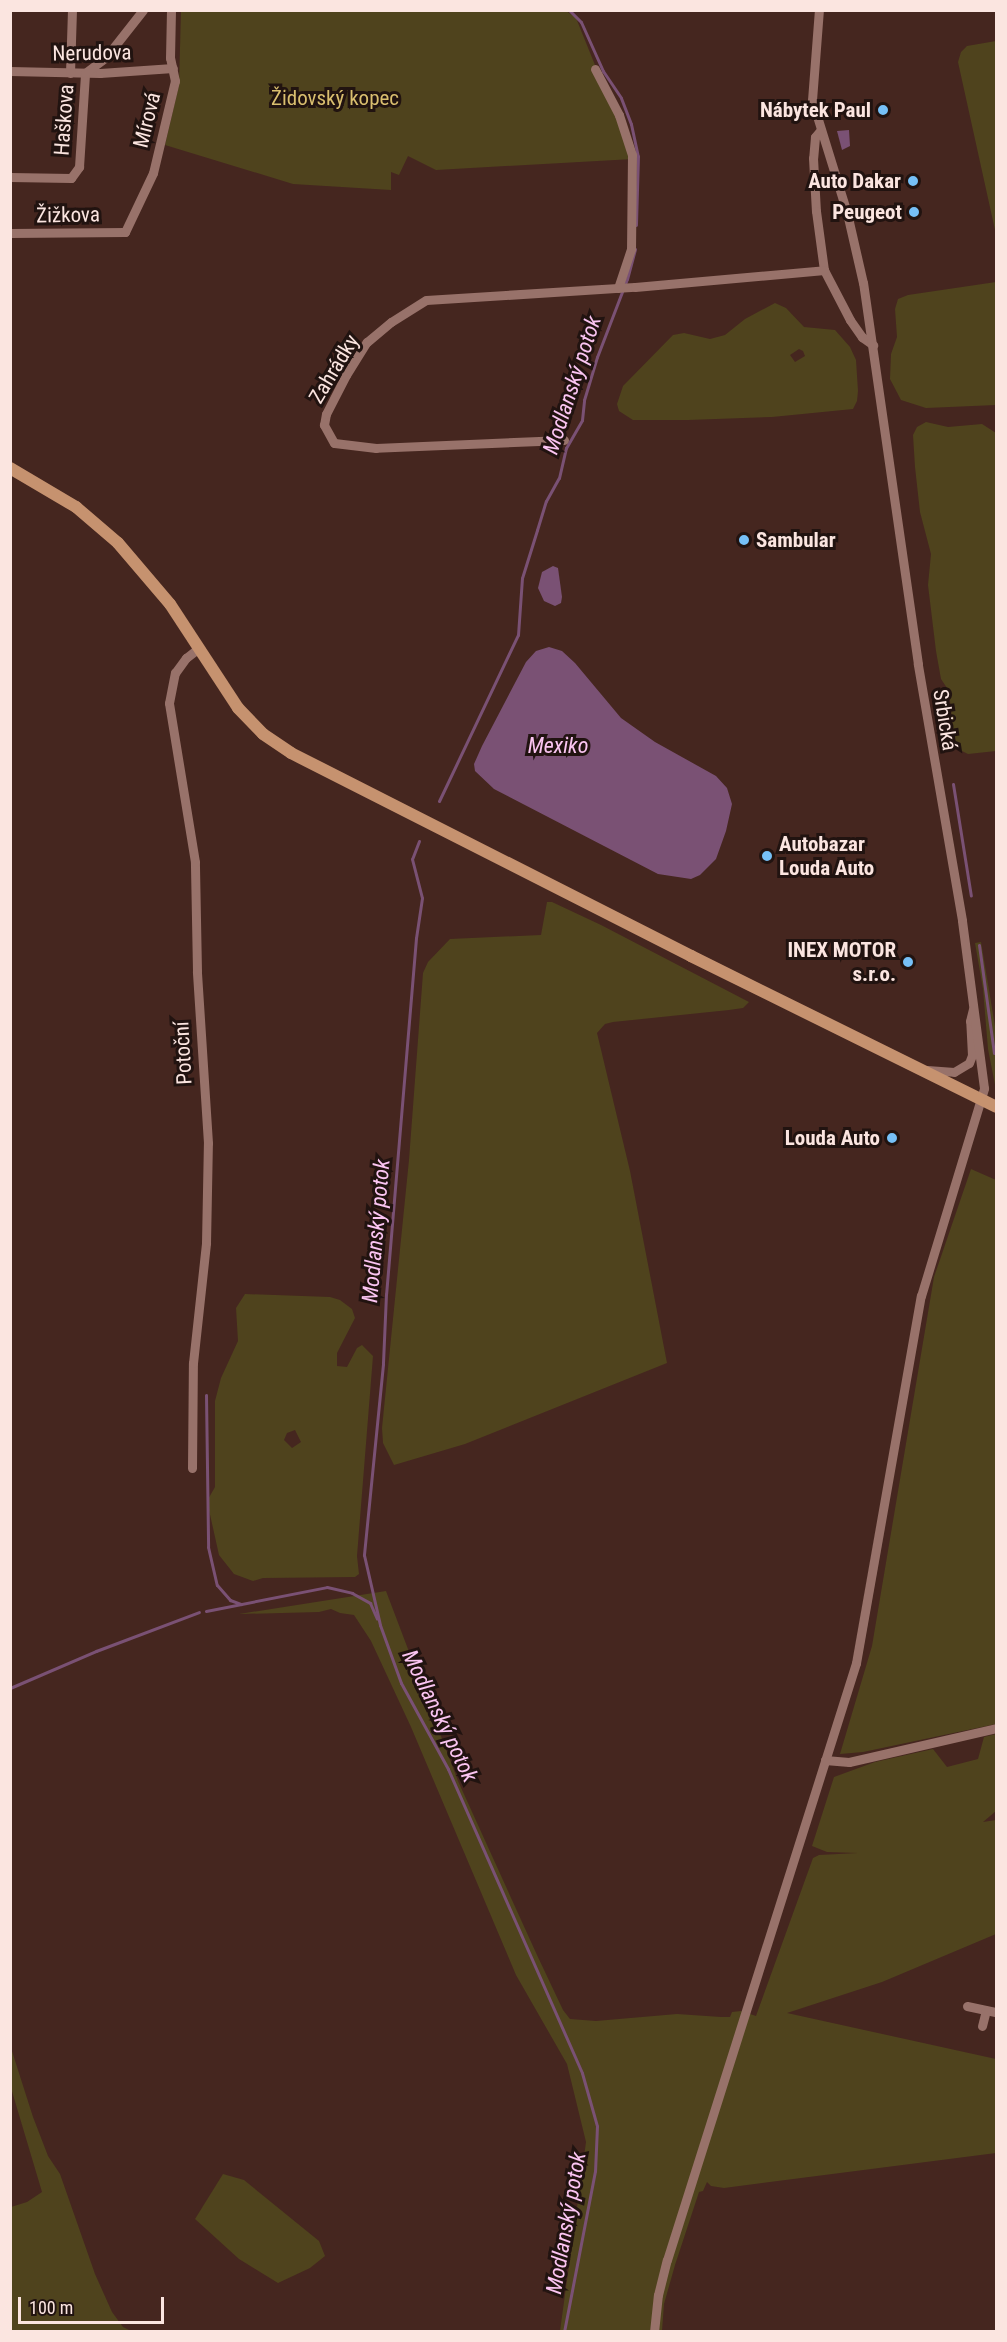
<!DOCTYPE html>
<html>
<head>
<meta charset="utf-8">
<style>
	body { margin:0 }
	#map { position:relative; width:1007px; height:2342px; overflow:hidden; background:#45261f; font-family:"Roboto Condensed",sans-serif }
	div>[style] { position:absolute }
	.green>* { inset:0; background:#4f431d }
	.water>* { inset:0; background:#7a5174 }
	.stream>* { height:3px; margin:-1.5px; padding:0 1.5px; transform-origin:1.5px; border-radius:1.5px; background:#7a5174 }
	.minor>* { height:9px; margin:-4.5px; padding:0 4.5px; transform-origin:4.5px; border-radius:4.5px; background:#98726a }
	.major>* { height:12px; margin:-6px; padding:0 6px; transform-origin:6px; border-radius:6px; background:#c6926f }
	.dots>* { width:16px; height:16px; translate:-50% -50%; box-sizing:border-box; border:3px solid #211310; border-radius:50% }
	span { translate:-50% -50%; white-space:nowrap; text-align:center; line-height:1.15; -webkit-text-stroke:6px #211310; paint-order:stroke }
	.street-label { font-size:21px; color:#fbe5e0 }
	.park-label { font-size:21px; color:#dabf6f }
	.poi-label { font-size:21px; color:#fbe5e0; font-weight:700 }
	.right { translate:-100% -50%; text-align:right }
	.left { translate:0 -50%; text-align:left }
	.water-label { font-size:22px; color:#fbc5f2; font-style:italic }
	.frame { position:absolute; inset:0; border:12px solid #fbe5e0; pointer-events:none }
	.scale { position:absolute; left:18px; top:2297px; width:146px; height:27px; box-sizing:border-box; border:3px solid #fbe5e0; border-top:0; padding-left:8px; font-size:18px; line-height:21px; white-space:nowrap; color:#fbe5e0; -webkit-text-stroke:4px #211310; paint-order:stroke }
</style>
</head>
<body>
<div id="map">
	<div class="green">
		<i style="clip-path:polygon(565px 10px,576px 18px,633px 159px,436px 170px,408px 156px,399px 175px,391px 172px,391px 190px,293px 184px,165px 145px,179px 85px,181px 11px)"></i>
		<i style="clip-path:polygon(996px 41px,996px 260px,995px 230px,958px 62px,961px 52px,967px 46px)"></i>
		<i style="clip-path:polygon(996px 282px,996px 405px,926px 408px,901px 400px,890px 379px,891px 354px,897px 337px,895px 309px,898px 299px,908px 295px)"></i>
		<i style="clip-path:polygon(evenodd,775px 303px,786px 308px,804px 327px,835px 330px,850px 347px,856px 360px,858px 391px,857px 401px,853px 409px,772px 417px,688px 420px,633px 420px,619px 411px,617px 404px,623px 386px,673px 335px,684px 333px,710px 339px,725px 335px,745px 319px,775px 303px,799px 349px,803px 351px,805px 356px,795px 362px,790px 355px,799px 349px)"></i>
		<i style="clip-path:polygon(926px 422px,948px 427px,982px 424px,996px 433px,996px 751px,968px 754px,958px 749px,954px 739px,949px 691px,941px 679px,936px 651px,928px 585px,931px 554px,920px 512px,915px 467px,913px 435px,917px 427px)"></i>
		<i style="clip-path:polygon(547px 902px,552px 902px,601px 925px,749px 1002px,743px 1008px,729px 1010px,613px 1022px,605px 1024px,597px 1033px,630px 1171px,667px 1363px,465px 1444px,394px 1465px,383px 1443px,382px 1428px,409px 1160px,423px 973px,428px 962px,450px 939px,541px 935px)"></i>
		<i style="clip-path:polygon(981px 942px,996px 1032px,996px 1090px,988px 1049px,983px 989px,975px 943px)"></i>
		<i style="clip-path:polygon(971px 1169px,996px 1180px,996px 1724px,863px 1752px,840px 1754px,872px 1646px,934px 1277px)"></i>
		<i style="clip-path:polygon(evenodd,245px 1294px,330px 1297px,340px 1300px,352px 1309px,355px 1318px,337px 1353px,337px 1366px,347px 1367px,357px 1348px,362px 1345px,373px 1356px,357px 1556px,359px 1574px,355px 1577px,263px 1578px,253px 1581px,234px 1574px,219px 1555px,207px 1501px,215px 1487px,215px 1401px,221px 1378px,238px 1341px,236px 1308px,245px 1294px,295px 1430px,301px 1442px,292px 1448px,284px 1440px,287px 1433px,295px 1430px)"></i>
		<i style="clip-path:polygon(386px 1591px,458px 1781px,537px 1955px,563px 2010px,570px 2019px,596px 2021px,677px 2014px,721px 2017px,730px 2017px,732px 2012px,741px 2011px,756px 2016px,813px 1858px,819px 1855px,858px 1853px,827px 1852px,812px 1846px,834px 1777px,875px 1762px,933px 1749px,947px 1767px,978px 1759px,984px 1737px,996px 1734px,996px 1811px,983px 1822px,996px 1820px,996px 1934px,882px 1982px,787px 2013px,996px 2059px,996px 2153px,724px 2188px,711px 2186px,707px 2182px,703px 2191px,699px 2192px,675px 2265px,664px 2304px,662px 2331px,560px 2331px,586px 2142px,567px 2064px,516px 1975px,411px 1727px,371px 1641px,354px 1615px,340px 1613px,331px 1609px,319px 1612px,239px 1614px)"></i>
		<i style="clip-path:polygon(11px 2048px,33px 2117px,48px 2156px,60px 2174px,95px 2274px,112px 2312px,123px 2327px,131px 2331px,11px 2331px,11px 2207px,27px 2202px,42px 2192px,11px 2088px)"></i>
		<i style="clip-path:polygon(223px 2174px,244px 2180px,319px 2241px,325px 2256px,310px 2268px,278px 2283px,239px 2259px,195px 2219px)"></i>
	</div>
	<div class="water">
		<i style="clip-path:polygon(849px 130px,850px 146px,842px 150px,837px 131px)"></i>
		<i style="clip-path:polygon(553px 566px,558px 568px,562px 597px,561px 603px,555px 606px,544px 601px,538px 588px,542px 572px)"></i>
		<i style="clip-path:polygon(549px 647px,562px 651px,575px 663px,621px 718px,655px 742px,716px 776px,727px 788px,732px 804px,726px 831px,716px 859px,700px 875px,691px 879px,658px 874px,494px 789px,475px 771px,474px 764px,482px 746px,526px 662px,536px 651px)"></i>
	</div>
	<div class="stream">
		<i style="left:569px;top:10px;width:17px;rotate:45deg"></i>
		<i style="left:581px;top:22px;width:54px;rotate:65.8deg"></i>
		<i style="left:603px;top:71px;width:32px;rotate:56deg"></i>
		<i style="left:621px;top:98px;width:28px;rotate:69deg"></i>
		<i style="left:631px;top:124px;width:33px;rotate:78deg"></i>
		<i style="left:638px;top:156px;width:69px;rotate:91.7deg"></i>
		<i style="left:953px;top:784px;width:113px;rotate:80.9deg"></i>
		<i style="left:439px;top:801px;width:184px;rotate:-64.6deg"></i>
		<i style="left:518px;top:635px;width:57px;rotate:-86deg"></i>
		<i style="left:522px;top:578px;width:50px;rotate:-72.6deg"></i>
		<i style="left:537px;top:530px;width:30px;rotate:-73deg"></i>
		<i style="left:546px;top:501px;width:26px;rotate:-61deg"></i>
		<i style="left:559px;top:478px;width:31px;rotate:-77deg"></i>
		<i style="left:566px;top:448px;width:32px;rotate:-60deg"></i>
		<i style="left:582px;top:420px;width:20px;rotate:-84deg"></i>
		<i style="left:584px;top:400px;width:45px;rotate:-73.2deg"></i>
		<i style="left:597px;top:357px;width:84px;rotate:-69deg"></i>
		<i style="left:627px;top:279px;width:31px;rotate:-75deg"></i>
		<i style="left:419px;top:841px;width:19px;rotate:111deg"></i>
		<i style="left:412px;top:859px;width:40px;rotate:75.6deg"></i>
		<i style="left:422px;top:898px;width:40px;rotate:98.5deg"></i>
		<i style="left:416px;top:938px;width:357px;rotate:94.8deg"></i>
		<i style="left:386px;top:1294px;width:70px;rotate:92.5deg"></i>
		<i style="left:383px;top:1364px;width:192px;rotate:95.7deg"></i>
		<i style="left:364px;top:1555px;width:72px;rotate:77.1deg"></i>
		<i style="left:380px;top:1625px;width:62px;rotate:70.1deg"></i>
		<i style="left:401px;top:1683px;width:98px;rotate:61.3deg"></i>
		<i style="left:448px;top:1769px;width:332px;rotate:66.2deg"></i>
		<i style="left:582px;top:2073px;width:55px;rotate:74.2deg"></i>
		<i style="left:597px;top:2126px;width:45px;rotate:92.5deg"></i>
		<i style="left:595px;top:2171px;width:164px;rotate:100.9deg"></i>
		<i style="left:979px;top:945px;width:109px;rotate:82.1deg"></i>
		<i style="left:206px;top:1395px;width:152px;rotate:89.2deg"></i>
		<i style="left:208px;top:1547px;width:39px;rotate:77deg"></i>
		<i style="left:217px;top:1585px;width:20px;rotate:49deg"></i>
		<i style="left:230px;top:1600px;width:12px;rotate:20deg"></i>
		<i style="left:206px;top:1611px;width:123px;rotate:-11.2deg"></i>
		<i style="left:327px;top:1587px;width:26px;rotate:13deg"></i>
		<i style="left:352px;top:1593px;width:21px;rotate:29deg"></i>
		<i style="left:370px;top:1603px;width:17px;rotate:66deg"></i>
		<i style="left:10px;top:1688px;width:94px;rotate:-23.3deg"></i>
		<i style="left:96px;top:1651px;width:110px;rotate:-20.7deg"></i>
	</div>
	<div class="minor">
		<i style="left:595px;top:69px;width:52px;rotate:62.4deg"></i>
		<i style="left:619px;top:115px;width:42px;rotate:72deg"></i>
		<i style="left:632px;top:155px;width:94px;rotate:90.6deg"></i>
		<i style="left:631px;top:249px;width:41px;rotate:108.4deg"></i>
		<i style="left:10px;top:71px;width:90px;rotate:1.3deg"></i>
		<i style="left:100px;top:73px;width:73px;rotate:-3.9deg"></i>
		<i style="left:70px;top:73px;width:63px;rotate:-88.2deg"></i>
		<i style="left:820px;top:131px;width:8px;rotate:130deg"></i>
		<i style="left:815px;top:137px;width:21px;rotate:95deg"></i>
		<i style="left:813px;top:158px;width:53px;rotate:86.8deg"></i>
		<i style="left:816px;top:211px;width:60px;rotate:82.3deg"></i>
		<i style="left:824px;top:270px;width:56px;rotate:62.5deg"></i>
		<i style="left:850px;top:320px;width:21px;rotate:55deg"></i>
		<i style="left:862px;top:337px;width:14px;rotate:36deg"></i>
		<i style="left:10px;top:177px;width:61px;rotate:0.9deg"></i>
		<i style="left:71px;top:178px;width:14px;rotate:-54deg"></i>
		<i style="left:79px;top:167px;width:94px;rotate:-86.3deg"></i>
		<i style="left:85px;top:73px;width:26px;rotate:-37deg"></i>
		<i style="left:106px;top:57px;width:60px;rotate:-51.8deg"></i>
		<i style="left:10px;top:233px;width:115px;rotate:-0.5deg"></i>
		<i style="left:125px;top:232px;width:65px;rotate:-64.6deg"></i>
		<i style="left:153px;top:173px;width:95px;rotate:-76.6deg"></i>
		<i style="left:175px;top:81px;width:24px;rotate:-102deg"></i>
		<i style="left:170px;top:58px;width:48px;rotate:-88.8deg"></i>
		<i style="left:564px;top:440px;width:188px;rotate:177.6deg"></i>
		<i style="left:376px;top:448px;width:42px;rotate:-173.2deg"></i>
		<i style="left:334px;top:443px;width:21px;rotate:-119deg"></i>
		<i style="left:324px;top:425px;width:11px;rotate:-80deg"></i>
		<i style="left:326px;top:414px;width:44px;rotate:-62.9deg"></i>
		<i style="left:346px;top:375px;width:39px;rotate:-58deg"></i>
		<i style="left:367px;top:342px;width:31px;rotate:-40deg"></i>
		<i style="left:391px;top:322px;width:41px;rotate:-32.2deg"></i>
		<i style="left:426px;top:300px;width:209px;rotate:-3.6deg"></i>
		<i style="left:635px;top:287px;width:190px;rotate:-5.1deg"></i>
		<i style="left:927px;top:1070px;width:27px;rotate:4deg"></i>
		<i style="left:954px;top:1072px;width:17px;rotate:-31deg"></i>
		<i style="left:969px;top:1063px;width:9px;rotate:-69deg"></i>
		<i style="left:972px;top:1055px;width:34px;rotate:-93deg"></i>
		<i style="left:970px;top:1021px;width:12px;rotate:-76deg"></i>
		<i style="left:192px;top:1468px;width:105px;rotate:-89.5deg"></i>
		<i style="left:193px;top:1363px;width:121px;rotate:-83.8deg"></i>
		<i style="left:206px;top:1243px;width:100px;rotate:-88.9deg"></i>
		<i style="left:208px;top:1143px;width:172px;rotate:-93.7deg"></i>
		<i style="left:197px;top:971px;width:109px;rotate:-91.1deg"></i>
		<i style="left:195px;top:862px;width:161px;rotate:-99.3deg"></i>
		<i style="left:169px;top:703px;width:31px;rotate:-79deg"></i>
		<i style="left:175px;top:673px;width:19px;rotate:-54deg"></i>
		<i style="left:186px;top:658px;width:16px;rotate:-38deg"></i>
		<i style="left:825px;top:1760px;width:24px;rotate:5deg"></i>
		<i style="left:849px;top:1762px;width:151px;rotate:-13deg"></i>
		<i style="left:967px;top:2006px;width:30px;rotate:12deg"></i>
		<i style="left:982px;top:2026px;width:16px;rotate:-76deg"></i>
		<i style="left:654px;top:2332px;width:37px;rotate:-84deg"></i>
		<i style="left:658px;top:2295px;width:36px;rotate:-76deg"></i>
		<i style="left:667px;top:2260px;width:626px;rotate:-72.43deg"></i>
		<i style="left:856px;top:1663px;width:373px;rotate:-80deg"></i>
		<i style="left:921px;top:1296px;width:217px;rotate:-73.1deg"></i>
		<i style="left:984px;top:1088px;width:169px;rotate:-97.5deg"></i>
		<i style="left:962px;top:920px;width:260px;rotate:-99.8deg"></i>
		<i style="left:918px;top:664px;width:385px;rotate:-98.2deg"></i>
		<i style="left:863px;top:283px;width:72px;rotate:-102.9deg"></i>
		<i style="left:847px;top:213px;width:118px;rotate:-107.2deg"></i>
		<i style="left:812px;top:100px;width:90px;rotate:-85.6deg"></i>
	</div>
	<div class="major">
		<i style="left:10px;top:468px;width:77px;rotate:30.6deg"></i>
		<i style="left:76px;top:507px;width:55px;rotate:40.6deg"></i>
		<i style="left:118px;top:543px;width:80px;rotate:49.6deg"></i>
		<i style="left:170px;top:604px;width:124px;rotate:56.8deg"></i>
		<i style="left:238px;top:708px;width:36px;rotate:46deg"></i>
		<i style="left:263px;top:734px;width:34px;rotate:34deg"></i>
		<i style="left:291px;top:753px;width:449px;rotate:26.9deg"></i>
		<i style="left:691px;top:956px;width:340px;rotate:26.3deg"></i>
	</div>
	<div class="dots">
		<i style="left:883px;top:110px;background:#76c0f7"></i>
		<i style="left:913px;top:181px;background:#76c0f7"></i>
		<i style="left:914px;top:212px;background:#76c0f7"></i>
		<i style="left:744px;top:540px;background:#76c0f7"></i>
		<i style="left:767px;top:856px;background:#76c0f7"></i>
		<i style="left:908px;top:962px;background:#76c0f7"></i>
		<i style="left:892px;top:1138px;background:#76c0f7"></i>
	</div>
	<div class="street-label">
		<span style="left:92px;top:53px;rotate:-1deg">Nerudova</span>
		<span style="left:64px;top:120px;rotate:-86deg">Haškova</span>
		<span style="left:147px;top:120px;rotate:-76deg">Mírová</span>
		<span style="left:68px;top:215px;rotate:-1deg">Žižkova</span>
		<span style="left:334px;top:369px;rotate:-59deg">Zahrádky</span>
		<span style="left:945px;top:720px;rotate:81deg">Srbická</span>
		<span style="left:183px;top:1053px;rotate:-93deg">Potoční</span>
	</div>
	<div class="park-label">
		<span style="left:335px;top:98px">Židovský kopec</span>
	</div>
	<div class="poi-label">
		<span class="right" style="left:871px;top:110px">Nábytek Paul</span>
		<span class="right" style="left:901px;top:181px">Auto Dakar</span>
		<span class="right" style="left:902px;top:212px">Peugeot</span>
		<span class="left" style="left:756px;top:540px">Sambular</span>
		<span class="left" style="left:779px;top:856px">Autobazar<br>Louda Auto</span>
		<span class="right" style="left:896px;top:962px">INEX MOTOR<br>s.r.o.</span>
		<span class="right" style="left:880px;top:1138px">Louda Auto</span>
	</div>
	<div class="water-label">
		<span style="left:572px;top:385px;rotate:-72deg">Modlanský potok</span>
		<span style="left:558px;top:746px">Mexiko</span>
		<span style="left:376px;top:1231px;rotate:-85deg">Modlanský potok</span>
		<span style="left:440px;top:1716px;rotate:64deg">Modlanský potok</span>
		<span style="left:566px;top:2223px;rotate:-80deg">Modlanský potok</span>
	</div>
	<div class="frame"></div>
	<div class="scale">100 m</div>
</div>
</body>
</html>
